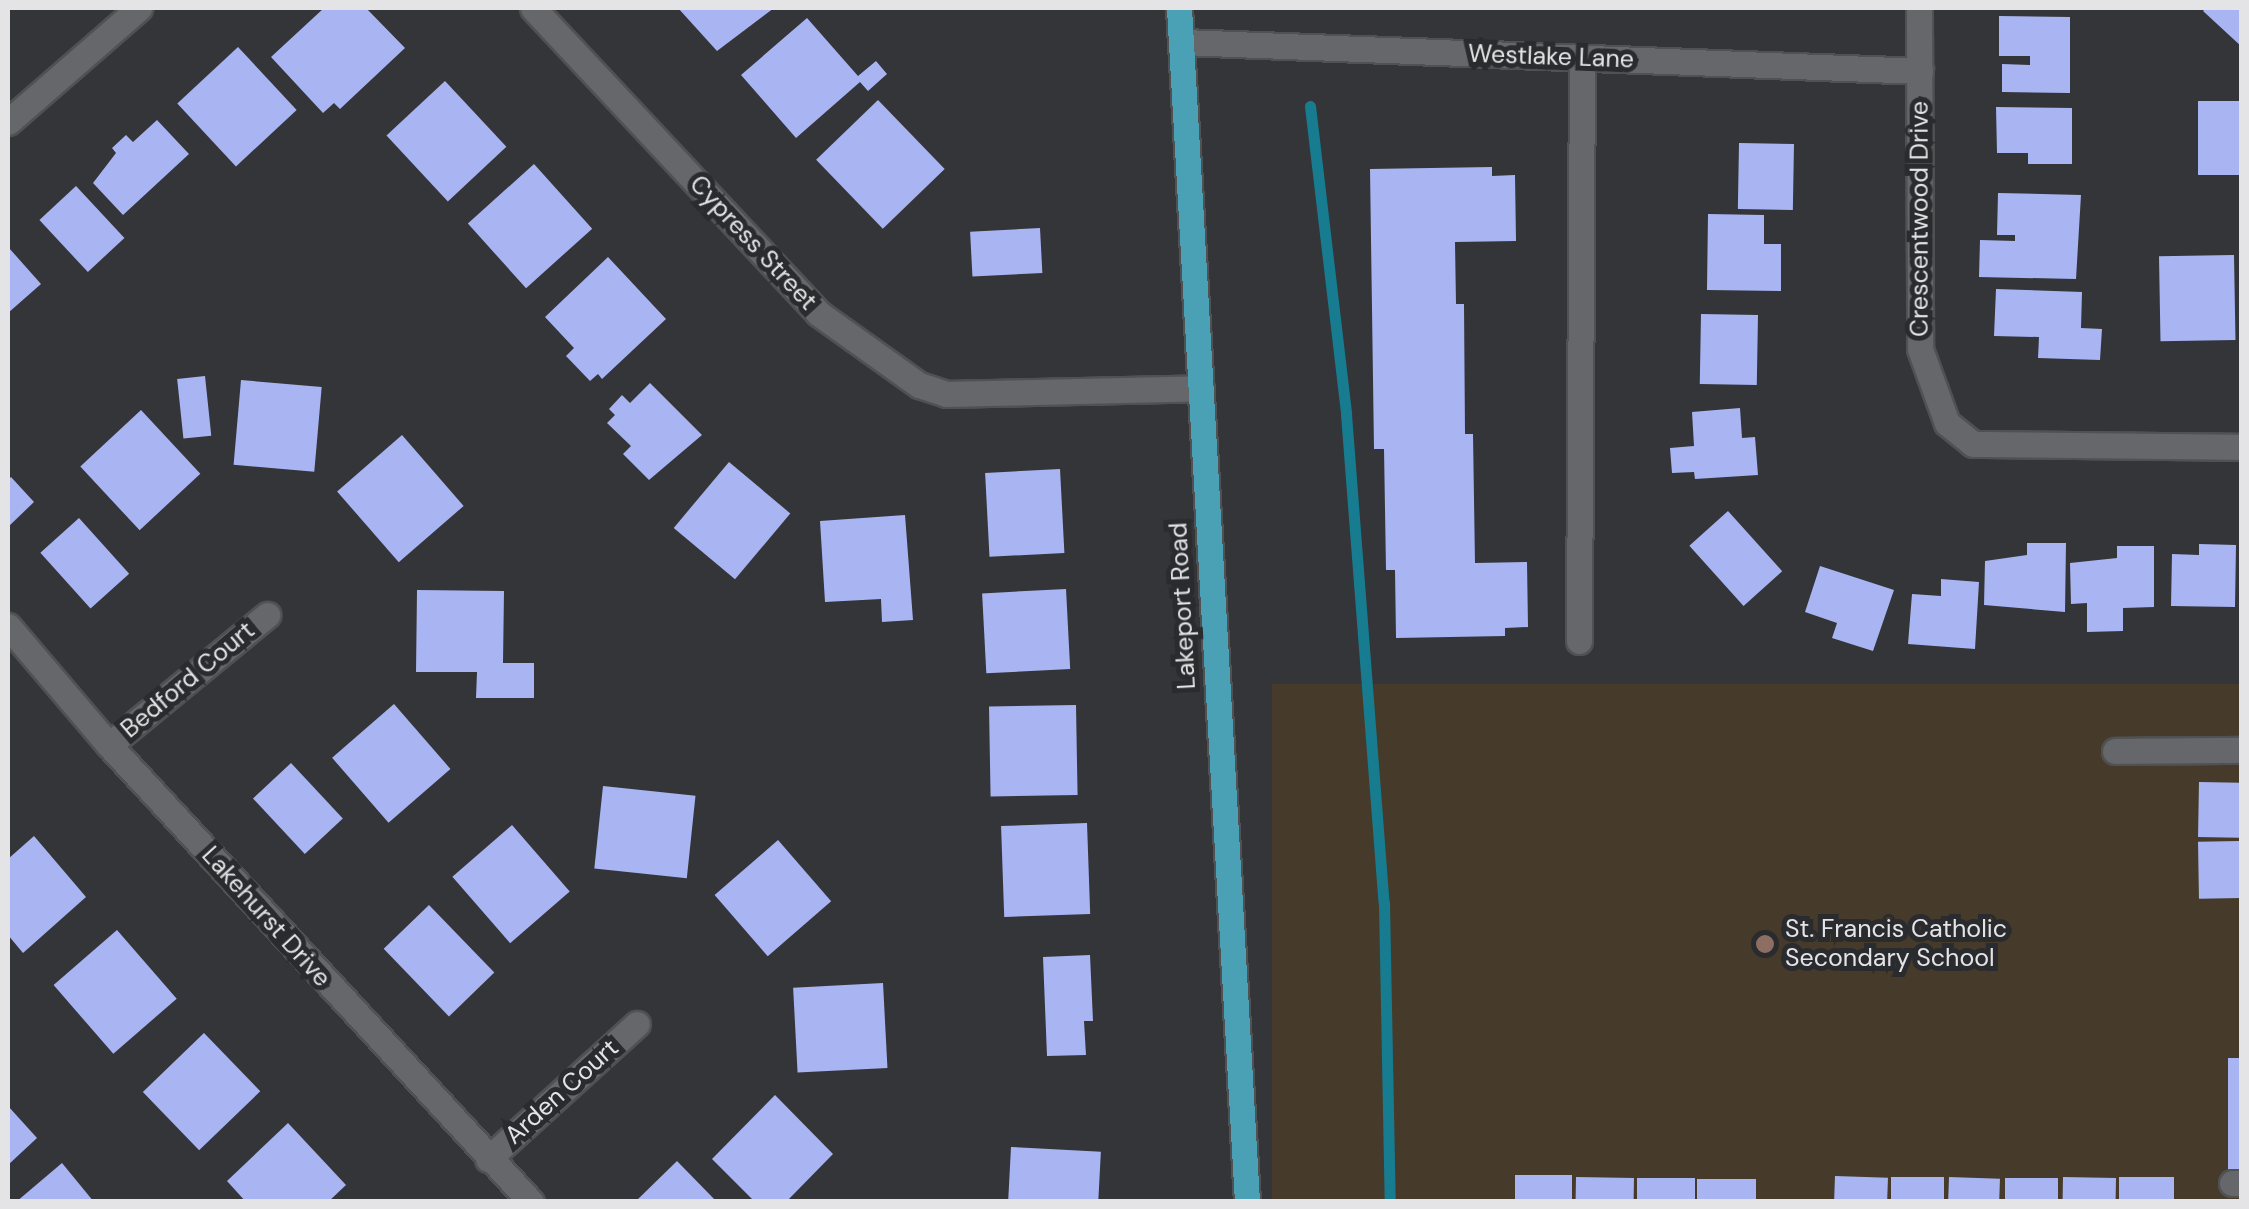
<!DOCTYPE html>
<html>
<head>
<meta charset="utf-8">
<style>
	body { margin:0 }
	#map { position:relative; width:2249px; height:1209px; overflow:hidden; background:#343538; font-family:"DM Sans",sans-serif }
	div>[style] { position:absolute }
	.education>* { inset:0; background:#463b2b; transform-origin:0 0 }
	.stream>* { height:11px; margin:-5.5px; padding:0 5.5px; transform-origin:5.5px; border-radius:5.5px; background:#177c8f }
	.building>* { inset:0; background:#a9b5f3; transform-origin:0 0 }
	.roads { filter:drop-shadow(2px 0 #505153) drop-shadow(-2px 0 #505153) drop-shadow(0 2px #505153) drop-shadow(0 -2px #505153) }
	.minor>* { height:25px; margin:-12.5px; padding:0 12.5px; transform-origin:12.5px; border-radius:12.5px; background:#66676b }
	.major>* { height:25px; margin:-12.5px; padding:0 12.5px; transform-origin:12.5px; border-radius:12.5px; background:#4aa1b5 }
	.dots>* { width:28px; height:28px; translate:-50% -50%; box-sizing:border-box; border:5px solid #2a2b2e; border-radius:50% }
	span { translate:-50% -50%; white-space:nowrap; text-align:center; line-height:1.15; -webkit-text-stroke:10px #2a2b2e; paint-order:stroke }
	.street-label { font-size:25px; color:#e4e4e6 }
	.poi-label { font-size:25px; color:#e4e4e6 }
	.left { translate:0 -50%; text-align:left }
	.frame { position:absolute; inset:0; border:10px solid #e4e4e6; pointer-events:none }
</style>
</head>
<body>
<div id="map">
	<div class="education">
		<i style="left:2241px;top:684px;width:517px;height:969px;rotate:90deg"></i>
	</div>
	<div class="stream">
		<i style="left:1310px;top:106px;width:310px;rotate:83.3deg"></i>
		<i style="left:1346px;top:414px;width:490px;rotate:85.6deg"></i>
		<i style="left:1384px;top:903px;width:299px;rotate:88.9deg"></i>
	</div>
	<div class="building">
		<i style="clip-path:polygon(324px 8px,366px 8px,405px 48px,340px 109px,334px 103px,323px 113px,271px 57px)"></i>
		<i style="clip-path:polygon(678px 8px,774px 8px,717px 51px)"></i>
		<i style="clip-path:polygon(2206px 8px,2242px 8px,2242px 47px,2203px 11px)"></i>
		<i style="clip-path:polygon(1999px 16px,2070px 17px,2070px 93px,2002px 92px,2002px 64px,2030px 65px,2030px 56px,1999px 56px)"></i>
		<i style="clip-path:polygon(807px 18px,858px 76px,876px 61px,887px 74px,868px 91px,860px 82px,796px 138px,741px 75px)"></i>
		<i style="left:238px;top:47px;width:86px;height:83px;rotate:47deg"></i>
		<i style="left:445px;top:81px;width:90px;height:80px;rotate:47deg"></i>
		<i style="left:878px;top:100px;width:96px;height:86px;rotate:46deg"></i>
		<i style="left:2242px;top:101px;width:74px;height:44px;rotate:90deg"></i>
		<i style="clip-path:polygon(1996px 107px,2072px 108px,2072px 164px,2028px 164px,2028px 153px,1997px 153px)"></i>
		<i style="clip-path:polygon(157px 120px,189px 154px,123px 215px,93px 183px,116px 153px,112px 148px,126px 135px,133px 142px)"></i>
		<i style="left:1739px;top:143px;width:55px;height:66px;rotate:1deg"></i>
		<i style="left:534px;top:164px;width:87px;height:89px;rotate:48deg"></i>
		<i style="clip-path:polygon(1492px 167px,1492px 176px,1515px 175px,1516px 241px,1455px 242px,1456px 304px,1464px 304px,1465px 434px,1473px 434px,1475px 563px,1527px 562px,1528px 627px,1505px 628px,1505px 636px,1396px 638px,1395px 570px,1386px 570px,1384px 449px,1374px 449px,1370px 169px)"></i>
		<i style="left:76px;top:186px;width:71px;height:50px;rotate:47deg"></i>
		<i style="clip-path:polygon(1998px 193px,2081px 195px,2076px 279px,1979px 277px,1980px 240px,2015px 241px,2015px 235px,1997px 235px)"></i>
		<i style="clip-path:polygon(1708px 214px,1764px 215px,1764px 244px,1781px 244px,1781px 291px,1707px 290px)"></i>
		<i style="left:1040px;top:228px;width:45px;height:70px;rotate:87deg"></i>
		<i style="clip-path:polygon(9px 248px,41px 284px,8px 313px,8px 249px)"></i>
		<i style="left:2234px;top:255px;width:85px;height:75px;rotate:89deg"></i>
		<i style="clip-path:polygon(608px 257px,666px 319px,602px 379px,598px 374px,590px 381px,566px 356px,574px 348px,545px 317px)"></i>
		<i style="clip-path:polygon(1996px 289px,2082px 292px,2081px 328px,2102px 329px,2100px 360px,2038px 358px,2039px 337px,1994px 336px)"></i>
		<i style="left:1701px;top:314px;width:57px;height:70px;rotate:1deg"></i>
		<i style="left:205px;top:376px;width:60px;height:28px;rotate:84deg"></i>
		<i style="left:241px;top:380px;width:81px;height:85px;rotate:5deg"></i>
		<i style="clip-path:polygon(650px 383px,702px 435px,649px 480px,623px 454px,631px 446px,607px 423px,615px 415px,609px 409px,622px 395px,630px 403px)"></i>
		<i style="clip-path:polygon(1740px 408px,1742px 438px,1755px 437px,1758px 475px,1695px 479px,1694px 472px,1672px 473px,1670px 448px,1694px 446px,1692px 412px)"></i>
		<i style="left:141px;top:410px;width:87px;height:83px;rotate:47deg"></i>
		<i style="left:402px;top:435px;width:94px;height:86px;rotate:49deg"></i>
		<i style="left:729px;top:462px;width:80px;height:86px;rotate:40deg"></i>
		<i style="left:1060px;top:469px;width:84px;height:75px;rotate:87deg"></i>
		<i style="clip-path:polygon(11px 477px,34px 502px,8px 527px,8px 480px)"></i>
		<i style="left:1728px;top:511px;width:81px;height:52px;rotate:48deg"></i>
		<i style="clip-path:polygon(905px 515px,913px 620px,882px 622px,881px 599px,825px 602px,820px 521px)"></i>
		<i style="left:79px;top:518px;width:75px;height:52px;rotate:48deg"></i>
		<i style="clip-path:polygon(2027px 543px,2066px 543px,2065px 612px,1984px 605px,1985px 561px,2027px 555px)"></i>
		<i style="clip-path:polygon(2199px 544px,2236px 545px,2235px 607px,2171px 606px,2172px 554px,2199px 555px)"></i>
		<i style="clip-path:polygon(2117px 546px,2154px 546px,2154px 607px,2123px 608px,2123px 631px,2087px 632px,2087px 603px,2071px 604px,2070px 563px,2117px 558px)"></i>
		<i style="clip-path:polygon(1820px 566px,1894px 590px,1873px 651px,1832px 638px,1837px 623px,1805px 612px)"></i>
		<i style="clip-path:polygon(1941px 579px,1979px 582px,1975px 649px,1908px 644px,1912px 594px,1941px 596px)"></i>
		<i style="left:1066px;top:589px;width:80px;height:84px;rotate:87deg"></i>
		<i style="clip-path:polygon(417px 590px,504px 591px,503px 663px,534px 663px,534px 698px,476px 698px,477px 672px,416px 672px)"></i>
		<i style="left:394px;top:704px;width:86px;height:82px;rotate:49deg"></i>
		<i style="left:1076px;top:705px;width:90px;height:87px;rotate:89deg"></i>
		<i style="left:291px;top:763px;width:76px;height:52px;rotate:47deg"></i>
		<i style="left:2199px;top:782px;width:41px;height:55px;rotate:1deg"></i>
		<i style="left:603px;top:786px;width:93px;height:83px;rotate:6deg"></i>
		<i style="left:1087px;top:823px;width:91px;height:86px;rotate:88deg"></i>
		<i style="left:512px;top:825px;width:88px;height:79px;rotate:49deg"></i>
		<i style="clip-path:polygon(34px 836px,86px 897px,23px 953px,8px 935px,8px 859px)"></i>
		<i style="left:778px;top:840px;width:81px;height:84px;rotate:49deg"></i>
		<i style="left:2240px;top:841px;width:57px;height:42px;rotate:89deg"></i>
		<i style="left:429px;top:905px;width:94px;height:63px;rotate:46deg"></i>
		<i style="left:117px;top:930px;width:91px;height:84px;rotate:49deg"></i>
		<i style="clip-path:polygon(1090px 955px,1093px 1021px,1084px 1021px,1086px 1055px,1047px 1056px,1043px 957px)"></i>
		<i style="left:883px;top:983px;width:85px;height:90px;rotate:87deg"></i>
		<i style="left:204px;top:1033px;width:81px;height:85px;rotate:46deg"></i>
		<i style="left:2228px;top:1058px;width:14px;height:114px"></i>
		<i style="clip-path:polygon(775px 1095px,833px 1154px,786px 1202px,755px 1202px,712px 1159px)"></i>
		<i style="clip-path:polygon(8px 1106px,37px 1138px,8px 1165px)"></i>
		<i style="clip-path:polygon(288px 1123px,346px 1185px,328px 1202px,246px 1202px,227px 1181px)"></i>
		<i style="left:1011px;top:1147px;width:90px;height:55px;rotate:3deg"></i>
		<i style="clip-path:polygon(677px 1161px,717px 1202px,635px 1202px)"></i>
		<i style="clip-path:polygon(62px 1163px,94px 1202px,16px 1202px)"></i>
		<i style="left:1515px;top:1175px;width:57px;height:27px"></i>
		<i style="left:1835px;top:1176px;width:53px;height:26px;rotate:2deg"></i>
		<i style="left:1576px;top:1177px;width:58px;height:25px;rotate:1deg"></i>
		<i style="left:1891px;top:1177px;width:53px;height:25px"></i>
		<i style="left:1949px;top:1177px;width:51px;height:25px;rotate:2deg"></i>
		<i style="left:2063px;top:1177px;width:53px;height:25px;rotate:1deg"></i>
		<i style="left:2119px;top:1177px;width:55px;height:25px"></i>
		<i style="left:1637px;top:1178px;width:58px;height:24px"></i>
		<i style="left:2005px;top:1178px;width:53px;height:24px"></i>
		<i style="left:1697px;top:1179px;width:59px;height:23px"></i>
	</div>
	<div class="roads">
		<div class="minor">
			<i style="left:533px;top:8px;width:417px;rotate:46.9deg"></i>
			<i style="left:818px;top:313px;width:124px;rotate:35.5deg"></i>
			<i style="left:919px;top:385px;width:28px;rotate:18deg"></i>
			<i style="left:946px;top:394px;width:255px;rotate:-1.3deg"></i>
			<i style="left:1919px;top:8px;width:341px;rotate:89.8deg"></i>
			<i style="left:1920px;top:349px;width:79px;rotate:70deg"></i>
			<i style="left:1947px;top:423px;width:33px;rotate:39deg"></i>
			<i style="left:1973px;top:444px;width:269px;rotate:0.6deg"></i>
			<i style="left:1183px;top:42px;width:738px;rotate:2.25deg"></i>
			<i style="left:8px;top:122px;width:174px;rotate:-41deg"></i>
			<i style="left:8px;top:626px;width:156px;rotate:49.7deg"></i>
			<i style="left:109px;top:745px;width:622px;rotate:47.28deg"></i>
			<i style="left:1579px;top:641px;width:583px;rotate:-89.71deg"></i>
			<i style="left:109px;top:745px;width:205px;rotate:-39.4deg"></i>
			<i style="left:2115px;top:751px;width:127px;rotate:-0.5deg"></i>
			<i style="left:488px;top:1159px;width:201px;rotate:-42.2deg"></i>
			<i style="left:2232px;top:1183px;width:10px"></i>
		</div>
		<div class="major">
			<i style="left:1179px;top:8px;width:1196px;rotate:86.74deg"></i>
		</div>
	</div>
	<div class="dots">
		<i style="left:1765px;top:944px;background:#8d6e63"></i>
	</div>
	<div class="street-label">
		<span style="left:1551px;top:57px;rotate:2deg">Westlake Lane</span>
		<span style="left:1920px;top:219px;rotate:-90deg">Crescentwood Drive</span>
		<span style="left:753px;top:243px;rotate:47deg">Cypress Street</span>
		<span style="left:1183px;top:606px;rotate:-93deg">Lakeport Road</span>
		<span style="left:188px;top:680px;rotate:-40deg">Bedford Court</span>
		<span style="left:266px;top:917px;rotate:48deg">Lakehurst Drive</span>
		<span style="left:562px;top:1092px;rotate:-42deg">Arden Court</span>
	</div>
	<div class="poi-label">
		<span class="left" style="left:1785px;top:944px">St. Francis Catholic<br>Secondary School</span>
	</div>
	<div class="frame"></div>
</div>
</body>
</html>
